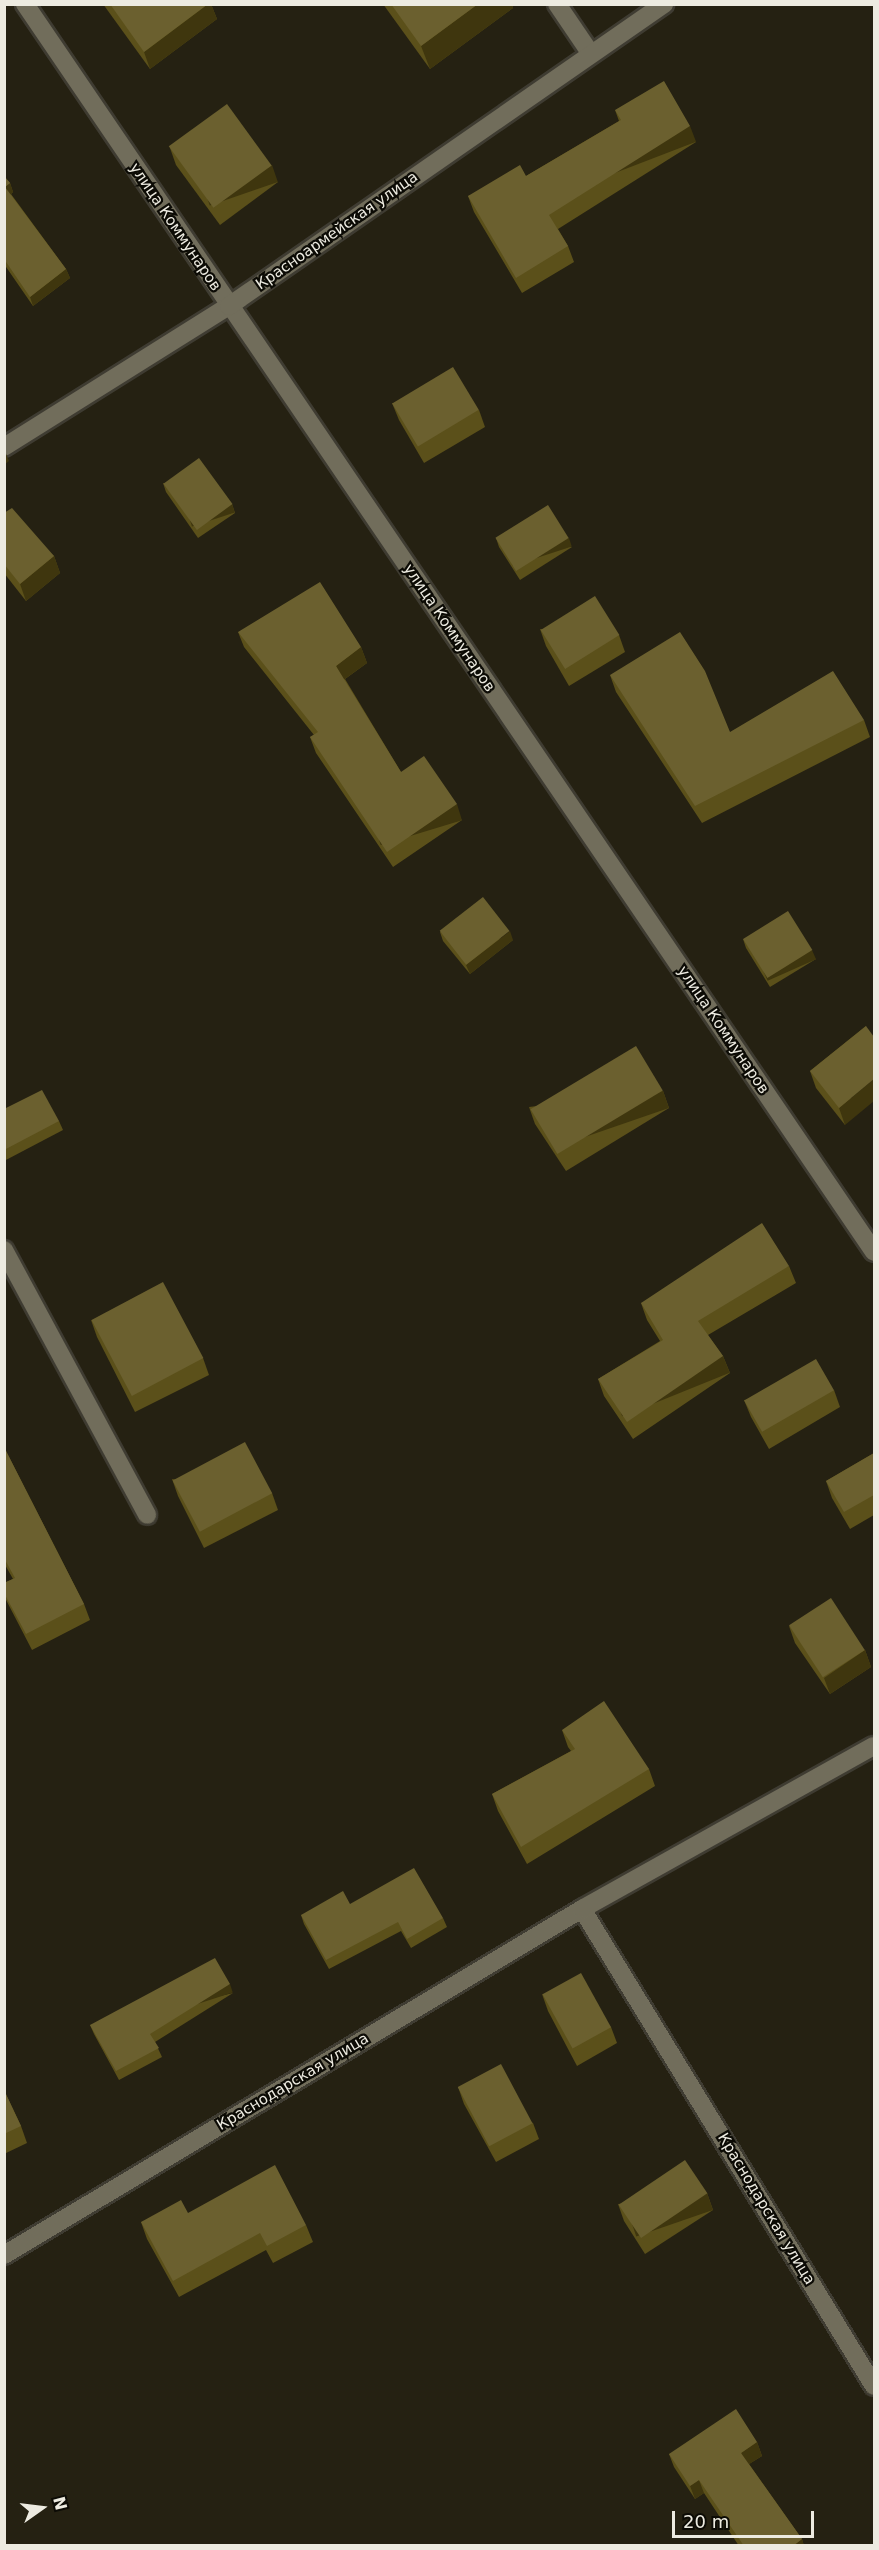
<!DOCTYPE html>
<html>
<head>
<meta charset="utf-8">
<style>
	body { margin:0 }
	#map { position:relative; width:879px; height:2550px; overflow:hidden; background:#252112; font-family:"DejaVu Sans",sans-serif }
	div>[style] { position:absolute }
	.roads { filter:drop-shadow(2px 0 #3f3c32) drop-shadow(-2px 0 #3f3c32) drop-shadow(0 2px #3f3c32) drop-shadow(0 -2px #3f3c32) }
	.lane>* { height:18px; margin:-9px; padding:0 9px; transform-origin:9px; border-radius:9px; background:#716d5b }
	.street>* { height:18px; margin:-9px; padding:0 9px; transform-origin:9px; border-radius:9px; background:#716d5b }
	.wall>* { inset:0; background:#5b501a }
	.shaded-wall>* { inset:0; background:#3f360e; transform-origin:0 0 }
	.building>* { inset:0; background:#6b602f; transform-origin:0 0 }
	span { translate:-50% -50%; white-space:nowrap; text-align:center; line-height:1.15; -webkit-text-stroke:4.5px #0c0b05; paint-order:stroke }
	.street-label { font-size:15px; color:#edebe1 }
	.frame { position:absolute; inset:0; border:6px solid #edebe1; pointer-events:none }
	.north { position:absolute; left:12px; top:2478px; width:60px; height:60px; -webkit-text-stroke:4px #0c0b05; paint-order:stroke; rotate:76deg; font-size:16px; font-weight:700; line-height:24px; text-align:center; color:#edebe1 }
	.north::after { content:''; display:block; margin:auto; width:21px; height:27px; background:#edebe1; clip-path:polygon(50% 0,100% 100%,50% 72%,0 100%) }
	.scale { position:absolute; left:672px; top:2511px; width:142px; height:27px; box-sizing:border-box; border:3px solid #edebe1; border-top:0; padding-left:8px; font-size:18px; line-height:21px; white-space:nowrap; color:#edebe1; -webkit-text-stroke:4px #0c0b05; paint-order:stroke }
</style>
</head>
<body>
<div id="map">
	<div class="roads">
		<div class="lane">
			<i style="left:557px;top:4px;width:60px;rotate:55.8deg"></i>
			<i style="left:4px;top:1250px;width:301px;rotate:61.6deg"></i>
		</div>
		<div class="street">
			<i style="left:25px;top:4px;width:1509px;rotate:55.77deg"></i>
			<i style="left:4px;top:447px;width:266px;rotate:-32.1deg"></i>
			<i style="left:229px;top:306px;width:530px;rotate:-34.77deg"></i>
			<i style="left:582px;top:1909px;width:559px;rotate:58.53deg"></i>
			<i style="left:4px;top:2255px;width:674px;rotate:-30.91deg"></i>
			<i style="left:582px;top:1909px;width:334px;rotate:-29.2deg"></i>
		</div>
	</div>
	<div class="wall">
		<i style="clip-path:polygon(103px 4px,211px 4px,217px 19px,150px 69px)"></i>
		<i style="clip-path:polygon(383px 4px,512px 4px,513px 8px,430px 69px)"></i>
		<i style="clip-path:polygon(615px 110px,696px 142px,558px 229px,568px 246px,574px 262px,522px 293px,474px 212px,468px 196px,526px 176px,619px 121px)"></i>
		<i style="clip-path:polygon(170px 148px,278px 182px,220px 225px,176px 165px)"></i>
		<i style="clip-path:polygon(4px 176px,10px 183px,13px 192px,11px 194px,66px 269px,70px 278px,33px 306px,4px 264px)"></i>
		<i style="clip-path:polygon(392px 403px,479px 410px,485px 427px,424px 463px,399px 420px)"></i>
		<i style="clip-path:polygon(163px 483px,232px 504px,235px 513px,198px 538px,166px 492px)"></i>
		<i style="clip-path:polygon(4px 513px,54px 556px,60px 573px,26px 601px,4px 573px)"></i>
		<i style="clip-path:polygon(496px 538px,572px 547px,520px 580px,499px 547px)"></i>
		<i style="clip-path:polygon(540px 629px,619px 635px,625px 652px,569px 686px,546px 646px)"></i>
		<i style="clip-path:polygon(238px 632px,361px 647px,367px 663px,345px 679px,401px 772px,462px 820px,393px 867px,316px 753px,310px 737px,314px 735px,244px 647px)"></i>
		<i style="clip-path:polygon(610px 675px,730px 732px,864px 720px,870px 737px,702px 823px,616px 692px)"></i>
		<i style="clip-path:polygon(440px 932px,513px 940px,470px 974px,443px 941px)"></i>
		<i style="clip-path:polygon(743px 939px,816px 959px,770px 987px,746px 948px)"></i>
		<i style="clip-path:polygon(866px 1026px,845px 1125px,816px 1088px,810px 1071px)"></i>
		<i style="clip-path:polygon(663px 1091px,669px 1108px,566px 1171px,535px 1124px,529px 1107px)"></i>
		<i style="clip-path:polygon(4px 1109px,59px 1121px,63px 1130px,4px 1161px)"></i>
		<i style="clip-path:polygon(789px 1266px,796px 1283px,708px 1335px,723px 1356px,730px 1373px,633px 1439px,604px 1396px,598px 1379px,660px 1341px,647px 1320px,641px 1303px)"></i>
		<i style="clip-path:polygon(91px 1320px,203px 1358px,209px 1375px,135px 1412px,97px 1337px)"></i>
		<i style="clip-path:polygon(834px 1390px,840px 1407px,769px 1449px,751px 1417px,744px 1400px)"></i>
		<i style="clip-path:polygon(4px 1447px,84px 1604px,90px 1620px,32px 1650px,4px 1596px,4px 1583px,13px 1579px,4px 1563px)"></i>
		<i style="clip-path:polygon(874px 1453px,874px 1515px,850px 1529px,832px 1498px,826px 1481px)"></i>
		<i style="clip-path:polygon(172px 1479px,272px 1493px,278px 1510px,204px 1548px,178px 1496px)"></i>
		<i style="clip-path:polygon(789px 1626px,865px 1650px,871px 1667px,830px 1694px,795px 1643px)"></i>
		<i style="clip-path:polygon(562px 1730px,649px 1769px,655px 1786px,527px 1864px,498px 1811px,492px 1794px,571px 1751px,568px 1747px)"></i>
		<i style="clip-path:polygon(350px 1904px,443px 1918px,447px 1927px,411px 1948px,401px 1931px,329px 1969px,304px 1924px,301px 1915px)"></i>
		<i style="clip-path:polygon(233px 1993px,155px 2042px,162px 2057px,119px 2080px,94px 2034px,90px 2025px)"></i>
		<i style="clip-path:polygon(542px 1994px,611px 2027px,617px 2043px,577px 2066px,548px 2011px)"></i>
		<i style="clip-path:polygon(458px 2087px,533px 2123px,539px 2139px,496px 2162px,464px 2104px)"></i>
		<i style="clip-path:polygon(4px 2090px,21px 2126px,27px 2143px,4px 2154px)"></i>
		<i style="clip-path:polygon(707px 2193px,713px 2210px,645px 2254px,624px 2221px,618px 2204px)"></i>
		<i style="clip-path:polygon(188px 2213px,306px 2225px,313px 2242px,273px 2263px,266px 2250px,179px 2297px,147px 2239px,141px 2222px)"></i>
		<i style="clip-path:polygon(757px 2442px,762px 2456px,749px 2464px,802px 2539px,804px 2546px,739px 2546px,704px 2493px,695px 2499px,674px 2467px,669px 2454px)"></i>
	</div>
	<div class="shaded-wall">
		<i style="clip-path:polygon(208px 4px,211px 4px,217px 19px,150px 69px,144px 52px)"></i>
		<i style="clip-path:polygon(478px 4px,512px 4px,513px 8px,430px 69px,421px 46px)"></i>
		<i style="left:690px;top:126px;width:17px;height:167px;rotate:69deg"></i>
		<i style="left:272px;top:165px;width:18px;height:72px;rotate:71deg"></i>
		<i style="clip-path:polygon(10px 183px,13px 192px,9px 196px,5px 187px)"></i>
		<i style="clip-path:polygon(66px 269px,70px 278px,33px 306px,30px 297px)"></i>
		<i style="clip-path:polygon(4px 449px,9px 461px,4px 465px)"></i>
		<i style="left:232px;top:504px;width:9px;height:45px;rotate:72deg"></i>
		<i style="left:569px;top:538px;width:9px;height:62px;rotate:72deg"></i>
		<i style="clip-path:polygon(54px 556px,60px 573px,26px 601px,20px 584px)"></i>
		<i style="clip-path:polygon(361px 647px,367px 663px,342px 681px,336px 666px)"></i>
		<i style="left:457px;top:804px;width:17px;height:85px;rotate:73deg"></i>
		<i style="clip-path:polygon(510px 931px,513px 940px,470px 974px,466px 965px)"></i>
		<i style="left:812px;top:950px;width:10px;height:53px;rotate:66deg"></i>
		<i style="clip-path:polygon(874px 1079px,874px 1101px,845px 1125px,839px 1108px)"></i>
		<i style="left:663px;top:1091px;width:18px;height:121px;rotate:71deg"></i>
		<i style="left:723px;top:1356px;width:18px;height:116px;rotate:68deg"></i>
		<i style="clip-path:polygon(865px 1650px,871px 1667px,830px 1694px,824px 1678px)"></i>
		<i style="left:230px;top:1984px;width:9px;height:94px;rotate:72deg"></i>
		<i style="left:707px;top:2193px;width:18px;height:81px;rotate:71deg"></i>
		<i style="clip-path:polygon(757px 2442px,762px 2456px,746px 2466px,741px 2453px)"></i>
		<i style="clip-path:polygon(699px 2480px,704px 2493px,695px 2499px,690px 2486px)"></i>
		<i style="clip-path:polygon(802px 2539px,804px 2546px,793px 2546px)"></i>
	</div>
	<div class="building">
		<i style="clip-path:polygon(110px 4px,208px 4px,144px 52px)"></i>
		<i style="clip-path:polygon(391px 4px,478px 4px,421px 46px)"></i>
		<i style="clip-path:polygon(664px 81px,690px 126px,549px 215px,568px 246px,516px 278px,468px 196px,520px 165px,526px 176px,621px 120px,615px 110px)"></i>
		<i style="left:227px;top:104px;width:76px;height:72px;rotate:54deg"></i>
		<i style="clip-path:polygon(4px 176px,10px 183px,5px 187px,66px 269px,30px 297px,4px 259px)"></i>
		<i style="left:453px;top:367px;width:50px;height:71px;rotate:59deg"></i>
		<i style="left:199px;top:458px;width:57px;height:44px;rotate:54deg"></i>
		<i style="left:548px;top:505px;width:39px;height:62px;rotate:58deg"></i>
		<i style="clip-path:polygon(12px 508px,54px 556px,20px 584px,4px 564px,4px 513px)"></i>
		<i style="clip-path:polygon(320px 582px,361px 647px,336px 666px,401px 772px,424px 756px,457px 804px,387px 852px,310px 737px,318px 732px,238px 632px)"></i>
		<i style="left:595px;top:596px;width:46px;height:64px;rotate:58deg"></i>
		<i style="clip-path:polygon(680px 632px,705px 671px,730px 732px,833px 671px,864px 720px,695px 806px,610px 675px)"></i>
		<i style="left:483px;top:897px;width:43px;height:55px;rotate:52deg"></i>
		<i style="left:788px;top:911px;width:46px;height:53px;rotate:58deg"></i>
		<i style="clip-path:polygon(866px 1026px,874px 1037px,874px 1079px,839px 1108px,810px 1071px)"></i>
		<i style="left:636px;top:1046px;width:52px;height:123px;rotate:59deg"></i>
		<i style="clip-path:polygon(42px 1090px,59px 1121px,4px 1150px,4px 1109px)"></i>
		<i style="clip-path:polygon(762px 1223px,789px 1266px,698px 1321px,723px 1356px,627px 1422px,598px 1379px,663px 1340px,641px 1303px)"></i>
		<i style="left:163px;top:1282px;width:86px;height:81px;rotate:62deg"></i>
		<i style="left:816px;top:1359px;width:36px;height:83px;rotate:60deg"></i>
		<i style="left:245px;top:1442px;width:58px;height:82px;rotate:62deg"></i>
		<i style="clip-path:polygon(4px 1447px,84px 1604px,26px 1634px,4px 1593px,4px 1583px,15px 1578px,4px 1558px)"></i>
		<i style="clip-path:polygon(874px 1453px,874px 1495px,844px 1512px,826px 1481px)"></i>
		<i style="left:831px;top:1598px;width:62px;height:50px;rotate:57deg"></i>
		<i style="clip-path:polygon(604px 1701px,649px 1769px,521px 1847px,492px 1794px,575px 1749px,562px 1730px)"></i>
		<i style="clip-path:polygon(414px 1868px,443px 1918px,407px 1939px,398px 1922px,326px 1960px,301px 1915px,343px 1891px,350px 1904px)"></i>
		<i style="clip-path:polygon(215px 1958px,230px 1984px,150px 2034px,159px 2048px,116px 2071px,90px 2025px)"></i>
		<i style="left:581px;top:1973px;width:62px;height:44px;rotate:61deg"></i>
		<i style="left:501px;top:2064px;width:67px;height:49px;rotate:62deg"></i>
		<i style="clip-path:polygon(4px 2090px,21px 2126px,4px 2134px)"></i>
		<i style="left:685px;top:2160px;width:40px;height:80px;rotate:56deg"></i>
		<i style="clip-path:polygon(275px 2165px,306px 2225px,267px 2246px,260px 2233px,173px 2281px,141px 2222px,181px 2200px,188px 2213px)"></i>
		<i style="clip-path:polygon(736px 2409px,757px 2442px,741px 2453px,802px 2539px,793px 2546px,744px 2546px,699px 2480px,690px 2486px,669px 2454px)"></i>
	</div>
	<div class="street-label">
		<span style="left:175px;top:227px;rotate:56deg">улица Коммунаров</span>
		<span style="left:337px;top:231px;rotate:-35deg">Красноармейская улица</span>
		<span style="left:449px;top:628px;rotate:56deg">улица Коммунаров</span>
		<span style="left:723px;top:1030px;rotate:56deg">улица Коммунаров</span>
		<span style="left:293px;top:2082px;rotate:-31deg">Краснодарская улица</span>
		<span style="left:766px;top:2209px;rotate:59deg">Краснодарская улица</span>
	</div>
	<div class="frame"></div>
	<div class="north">N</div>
	<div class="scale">20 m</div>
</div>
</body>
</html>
